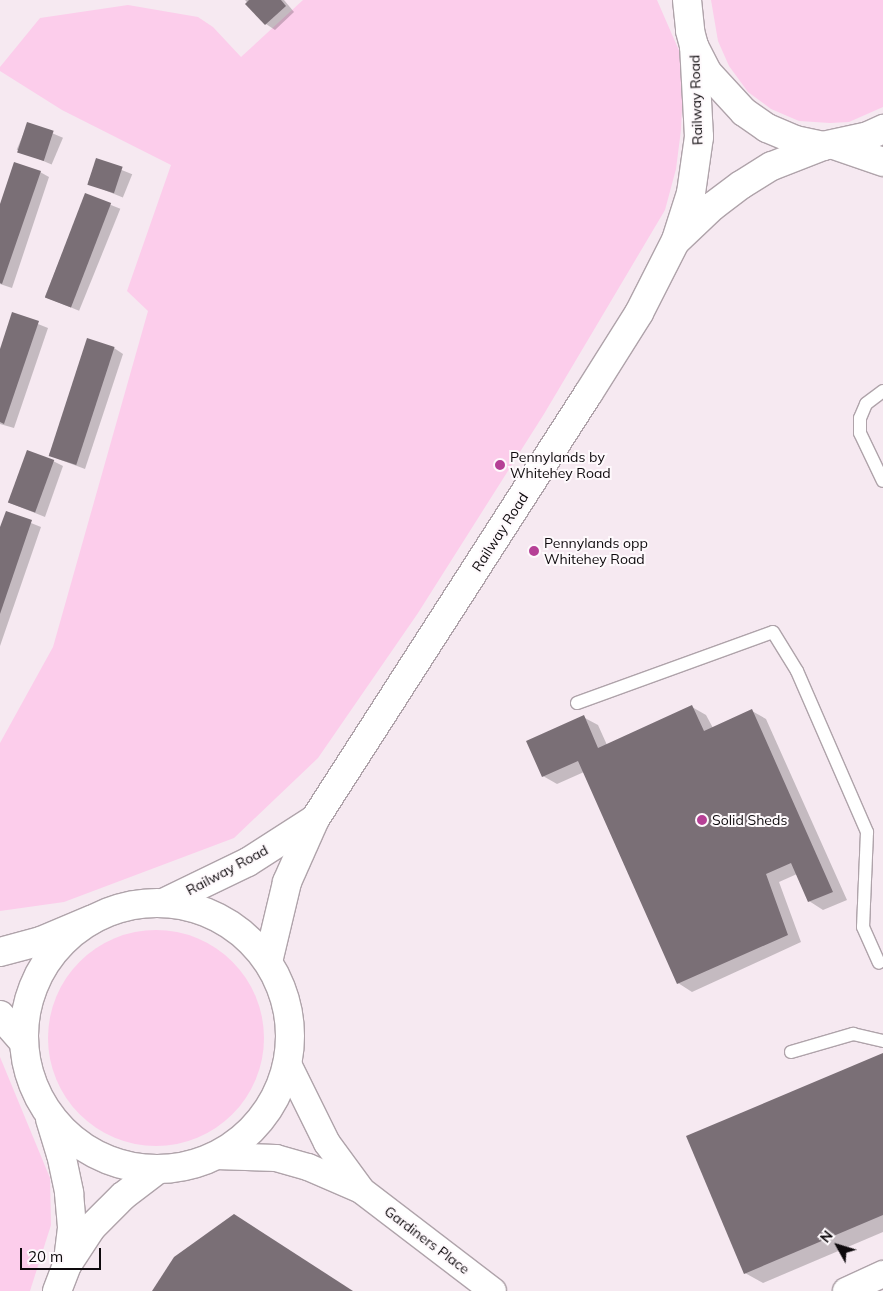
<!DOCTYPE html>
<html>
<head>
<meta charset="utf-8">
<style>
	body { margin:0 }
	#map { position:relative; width:883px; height:1291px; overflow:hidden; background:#f6e9f1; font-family:Mulish,sans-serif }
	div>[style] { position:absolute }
	.green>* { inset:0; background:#fccdeb }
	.round { border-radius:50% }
	.shadow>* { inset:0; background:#0003; transform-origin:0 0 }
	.building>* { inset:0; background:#7a6f76; transform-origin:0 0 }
	.roads { filter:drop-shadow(1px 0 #afa3aa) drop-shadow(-1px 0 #afa3aa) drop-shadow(0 1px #afa3aa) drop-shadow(0 -1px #afa3aa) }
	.service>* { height:12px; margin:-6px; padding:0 6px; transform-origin:6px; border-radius:6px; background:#fff }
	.minor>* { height:26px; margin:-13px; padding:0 13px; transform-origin:13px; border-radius:13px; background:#fff }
	.tertiary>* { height:28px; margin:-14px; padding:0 14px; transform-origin:14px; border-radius:14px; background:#fff }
	.secondary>* { height:28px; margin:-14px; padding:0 14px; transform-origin:14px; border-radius:14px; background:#fff }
	.secondary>.ring { margin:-14px; padding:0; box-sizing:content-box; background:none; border:28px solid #fff; border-radius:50% }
	.dots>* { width:14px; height:14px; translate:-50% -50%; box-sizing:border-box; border:2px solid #fef9fc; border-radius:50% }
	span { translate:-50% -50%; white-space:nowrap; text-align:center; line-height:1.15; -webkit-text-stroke:4px #fef9fc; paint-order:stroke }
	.street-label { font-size:14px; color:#0e0a0d }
	.poi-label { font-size:14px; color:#0e0a0d }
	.left { translate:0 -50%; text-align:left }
	.north { position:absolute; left:813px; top:1221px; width:50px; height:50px; -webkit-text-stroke:4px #fef9fc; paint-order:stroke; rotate:309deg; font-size:14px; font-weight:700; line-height:20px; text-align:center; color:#0e0a0d }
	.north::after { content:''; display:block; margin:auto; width:18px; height:22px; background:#0e0a0d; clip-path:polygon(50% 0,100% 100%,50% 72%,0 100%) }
	.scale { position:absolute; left:20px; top:1248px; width:81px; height:22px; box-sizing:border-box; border:2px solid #0e0a0d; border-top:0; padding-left:6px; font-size:15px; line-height:18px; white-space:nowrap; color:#0e0a0d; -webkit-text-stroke:4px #fef9fc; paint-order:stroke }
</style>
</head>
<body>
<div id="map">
	<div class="green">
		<i style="clip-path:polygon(303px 0,657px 0,684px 62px,681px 130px,676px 169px,665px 210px,544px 414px,418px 613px,318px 758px,234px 838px,64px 902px,0 911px,0 743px,53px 647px,148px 311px,127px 291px,171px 165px,62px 110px,0 71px,0 67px,40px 18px,128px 5px,198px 17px,213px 27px,241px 57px)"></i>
		<i style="clip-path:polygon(711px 0,883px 0,883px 107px,849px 122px,830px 123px,799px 121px,771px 109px,748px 92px,729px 66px,718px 41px)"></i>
		<i class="round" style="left:48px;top:930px;width:216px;height:216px"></i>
		<i style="clip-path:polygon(0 1057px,50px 1178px,51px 1225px,30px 1291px,0 1291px)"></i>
	</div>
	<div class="shadow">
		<i style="clip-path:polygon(245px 0,284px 0,294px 12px,275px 30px,266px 24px)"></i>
		<i style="left:28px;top:123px;width:38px;height:29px;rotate:23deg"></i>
		<i style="left:97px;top:160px;width:38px;height:25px;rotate:22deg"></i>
		<i style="clip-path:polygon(40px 172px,49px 177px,12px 288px,0 284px,0 208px)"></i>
		<i style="left:86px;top:195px;width:37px;height:110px;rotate:22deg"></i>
		<i style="clip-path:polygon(13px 314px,48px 328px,14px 428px,0 424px,0 352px)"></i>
		<i style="clip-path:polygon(114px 348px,123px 354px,85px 469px,58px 459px,49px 454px)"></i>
		<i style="clip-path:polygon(53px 461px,63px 466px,45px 517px,10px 503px)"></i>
		<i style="clip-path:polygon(6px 513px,41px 527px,0 646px,0 531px)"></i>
		<i style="clip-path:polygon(692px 707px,706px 715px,713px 728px,752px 711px,766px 719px,847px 900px,823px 910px,809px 901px,797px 874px,779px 882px,801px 942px,692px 992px,678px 983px,584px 772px,557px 784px,543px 776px,583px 717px,598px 725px,607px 745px)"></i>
		<i style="clip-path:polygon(883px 1054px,883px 1232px,763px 1283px,745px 1273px)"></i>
	</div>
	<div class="building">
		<i style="clip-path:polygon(249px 0,281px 0,286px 6px,265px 25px,245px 4px)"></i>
		<i style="left:27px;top:122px;width:28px;height:32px;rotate:18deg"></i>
		<i style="left:96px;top:158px;width:28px;height:28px;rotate:18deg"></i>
		<i style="clip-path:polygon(14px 162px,41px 171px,2px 284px,0 283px,0 204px)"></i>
		<i style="left:85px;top:193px;width:28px;height:112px;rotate:21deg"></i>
		<i style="clip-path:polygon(12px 312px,39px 321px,4px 424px,0 422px,0 349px)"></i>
		<i style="left:87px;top:338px;width:29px;height:124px;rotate:18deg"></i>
		<i style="left:27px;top:450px;width:29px;height:56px;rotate:20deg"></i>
		<i style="clip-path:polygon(6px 511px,32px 520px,0 614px,0 527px)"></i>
		<i style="clip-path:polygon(692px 705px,704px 731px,752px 709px,833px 892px,808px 902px,791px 863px,766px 874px,788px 935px,677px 984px,578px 761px,542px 777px,526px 741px,584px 715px,598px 748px)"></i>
		<i style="clip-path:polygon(883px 1053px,883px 1215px,744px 1274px,686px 1136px)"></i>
		<i style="clip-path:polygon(234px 1214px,353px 1291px,152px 1291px,174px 1257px)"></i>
	</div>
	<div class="roads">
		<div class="service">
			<i style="left:883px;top:391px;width:21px;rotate:143deg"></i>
			<i style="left:866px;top:404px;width:15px;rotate:113deg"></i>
			<i style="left:860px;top:418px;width:15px;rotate:90deg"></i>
			<i style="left:860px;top:433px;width:53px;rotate:64.4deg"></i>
			<i style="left:577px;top:703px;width:208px;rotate:-19.9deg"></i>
			<i style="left:773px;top:632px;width:46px;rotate:58.4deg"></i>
			<i style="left:797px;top:671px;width:176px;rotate:66.5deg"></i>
			<i style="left:867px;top:832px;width:95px;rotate:92.4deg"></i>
			<i style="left:863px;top:927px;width:39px;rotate:66deg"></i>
			<i style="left:791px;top:1052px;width:65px;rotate:-16.2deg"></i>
			<i style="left:853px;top:1034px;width:31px;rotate:13deg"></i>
		</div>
		<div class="minor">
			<i style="left:288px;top:1064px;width:88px;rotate:63.7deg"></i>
			<i style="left:327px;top:1143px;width:56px;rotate:53.7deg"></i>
			<i style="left:216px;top:1156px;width:60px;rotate:1.9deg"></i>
			<i style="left:276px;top:1158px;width:33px;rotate:16deg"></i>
			<i style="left:308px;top:1167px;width:58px;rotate:23.5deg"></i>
			<i style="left:361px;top:1190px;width:166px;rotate:37.4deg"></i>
			<i style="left:846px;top:1291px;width:41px;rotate:-24.7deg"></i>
		</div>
		<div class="tertiary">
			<i style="left:834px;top:145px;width:52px;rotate:19.1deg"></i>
			<i style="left:0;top:952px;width:42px;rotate:-15deg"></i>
			<i style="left:41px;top:941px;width:56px;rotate:-22.9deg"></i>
			<i style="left:0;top:1015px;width:35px;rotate:49deg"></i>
		</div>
		<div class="secondary">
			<i style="left:687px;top:0;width:31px;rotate:84deg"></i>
			<i style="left:690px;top:31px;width:16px;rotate:75deg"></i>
			<i style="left:694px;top:46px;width:30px;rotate:63deg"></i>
			<i style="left:708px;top:73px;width:53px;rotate:47.3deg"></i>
			<i style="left:744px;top:112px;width:28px;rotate:35deg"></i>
			<i style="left:767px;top:128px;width:30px;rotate:23deg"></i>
			<i style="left:795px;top:140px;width:29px;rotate:12deg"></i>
			<i style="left:823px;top:146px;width:46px;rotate:-12.5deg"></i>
			<i style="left:868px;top:136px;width:17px;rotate:-25deg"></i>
			<i style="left:677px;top:240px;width:50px;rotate:-43.4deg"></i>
			<i style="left:713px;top:206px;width:35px;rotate:-37deg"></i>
			<i style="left:741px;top:185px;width:36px;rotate:-32deg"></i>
			<i style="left:772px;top:166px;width:55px;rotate:-21.4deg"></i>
			<i style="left:163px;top:903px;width:94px;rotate:-25.8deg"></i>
			<i style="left:248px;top:862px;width:80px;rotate:-32.7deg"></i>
			<i class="ring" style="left:24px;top:903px;width:238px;height:238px"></i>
			<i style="left:268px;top:962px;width:82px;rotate:-76.6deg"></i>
			<i style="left:287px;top:882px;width:69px;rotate:-66deg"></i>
			<i style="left:315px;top:819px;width:505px;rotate:-57.29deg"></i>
			<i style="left:588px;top:394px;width:96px;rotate:-57.8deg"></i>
			<i style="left:639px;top:313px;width:82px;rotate:-63.1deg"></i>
			<i style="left:676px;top:240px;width:49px;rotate:-72.3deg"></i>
			<i style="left:691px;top:193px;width:57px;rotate:-81.9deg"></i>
			<i style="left:699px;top:137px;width:91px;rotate:-93.1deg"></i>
			<i style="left:50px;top:1119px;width:37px;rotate:73deg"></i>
			<i style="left:61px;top:1154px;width:40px;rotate:78deg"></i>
			<i style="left:69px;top:1193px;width:35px;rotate:85deg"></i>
			<i style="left:72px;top:1228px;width:33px;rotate:97deg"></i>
			<i style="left:57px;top:1291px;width:28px;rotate:-69deg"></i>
			<i style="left:67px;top:1265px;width:45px;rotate:-56.7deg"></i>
			<i style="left:92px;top:1227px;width:44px;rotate:-45deg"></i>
			<i style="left:123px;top:1196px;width:43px;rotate:-37.4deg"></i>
		</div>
	</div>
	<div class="dots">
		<i style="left:500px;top:465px;background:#b64096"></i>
		<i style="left:534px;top:551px;background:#b64096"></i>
		<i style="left:702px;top:820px;background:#b64096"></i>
	</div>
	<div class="street-label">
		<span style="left:696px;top:100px;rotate:-92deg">Railway Road</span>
		<span style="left:500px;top:532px;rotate:-57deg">Railway Road</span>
		<span style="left:227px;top:870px;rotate:-28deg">Railway Road</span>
		<span style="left:427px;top:1240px;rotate:37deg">Gardiners Place</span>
	</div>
	<div class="poi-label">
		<span class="left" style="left:510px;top:465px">Pennylands by<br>Whitehey Road</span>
		<span class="left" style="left:544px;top:551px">Pennylands opp<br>Whitehey Road</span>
		<span class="left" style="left:712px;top:820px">Solid Sheds</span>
	</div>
	<div class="north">N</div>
	<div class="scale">20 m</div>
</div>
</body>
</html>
